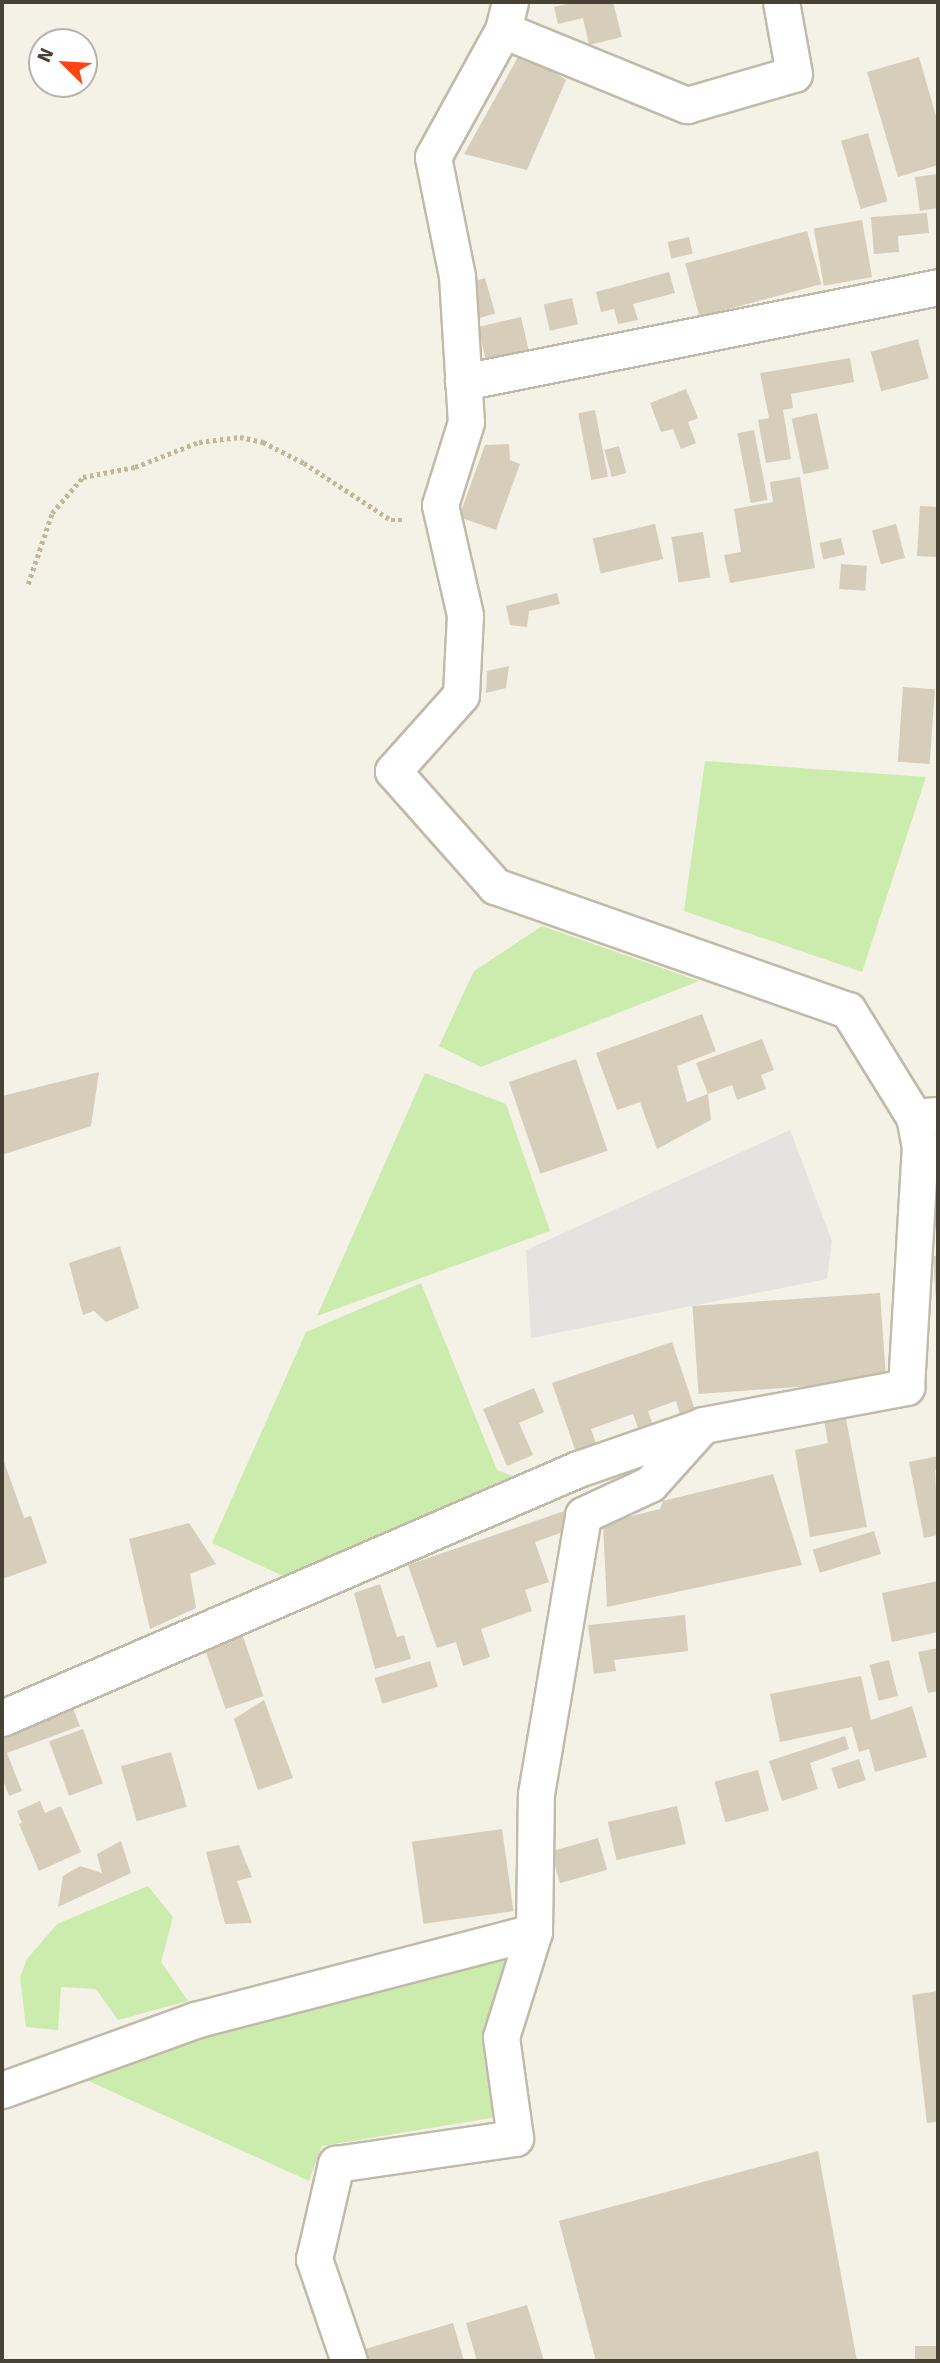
<!DOCTYPE html>
<html>
<head>
<meta charset="utf-8">
<style>
	body { margin:0 }
	#map { position:relative; width:940px; height:2363px; overflow:hidden; background:#f4f1e7; font-family:Signika,sans-serif }
	div>[style] { position:absolute }
	.green>* { inset:0; background:#ccecad }
	.parking>* { inset:0; background:#e5e3df }
	.building>* { inset:0; background:#d7cdbb; transform-origin:0 0 }
	.path>* { height:4.5px; margin-top:-2.25px; transform-origin:0; background:repeating-linear-gradient(90deg,#c3b799 0 3.5px,transparent 0 7px) }
	.roads { filter:drop-shadow(2px 0 #c1baa9) drop-shadow(-2px 0 #c1baa9) drop-shadow(0 2px #c1baa9) drop-shadow(0 -2px #c1baa9) }
	.minor>* { height:35px; margin:-17.5px; padding:0 17.5px; transform-origin:17.5px; border-radius:17.5px; background:#fff }
	span { translate:-50% -50%; white-space:nowrap; text-align:center; line-height:1.15; -webkit-text-stroke:7px #fff; paint-order:stroke }
	.frame { position:absolute; inset:0; border:4px solid #484235; pointer-events:none }
	.north { position:absolute; left:28px; top:28px; width:70px; height:70px; box-sizing:border-box; background:#fff; border:2px solid #b6b3ae; border-radius:50%; rotate:294deg; font-size:19px; font-weight:700; line-height:28px; text-align:center; color:#484235 }
	.north::after { content:''; display:block; margin:auto; width:24px; height:32px; background:#ff4313; clip-path:polygon(50% 0,100% 100%,50% 72%,0 100%) }
</style>
</head>
<body>
<div id="map">
	<div class="green">
		<i style="clip-path:polygon(705px 761px,926px 777px,862px 972px,684px 911px)"></i>
		<i style="clip-path:polygon(542px 926px,699px 981px,481px 1067px,439px 1046px,474px 971px)"></i>
		<i style="clip-path:polygon(425px 1073px,506px 1104px,550px 1231px,317px 1316px)"></i>
		<i style="clip-path:polygon(421px 1283px,497px 1470px,518px 1478px,294px 1581px,212px 1543px,306px 1332px)"></i>
		<i style="clip-path:polygon(148px 1886px,173px 1917px,161px 1962px,188px 2001px,118px 2020px,96px 1989px,61px 1987px,58px 2030px,26px 2027px,20px 1977px,27px 1959px,57px 1924px)"></i>
		<i style="clip-path:polygon(513px 1948px,483px 2032px,497px 2117px,322px 2146px,309px 2181px,82px 2078px,192px 2032px)"></i>
	</div>
	<div class="parking">
		<i style="clip-path:polygon(790px 1130px,832px 1241px,827px 1279px,531px 1338px,526px 1250px)"></i>
	</div>
	<div class="building">
		<i style="clip-path:polygon(576px 2px,613px 2px,622px 37px,589px 45px,583px 18px,558px 24px,554px 7px)"></i>
		<i style="clip-path:polygon(522px 50px,566px 80px,527px 170px,464px 154px)"></i>
		<i style="clip-path:polygon(919px 57px,938px 123px,938px 165px,898px 177px,867px 72px)"></i>
		<i style="left:868px;top:133px;width:71px;height:28px;rotate:74deg"></i>
		<i style="clip-path:polygon(938px 174px,938px 208px,920px 211px,915px 177px)"></i>
		<i style="clip-path:polygon(927px 213px,929px 233px,898px 236px,899px 252px,874px 254px,871px 217px)"></i>
		<i style="left:862px;top:220px;width:58px;height:49px;rotate:80deg"></i>
		<i style="left:807px;top:231px;width:55px;height:126px;rotate:75deg"></i>
		<i style="left:689px;top:237px;width:17px;height:22px;rotate:77deg"></i>
		<i style="clip-path:polygon(669px 272px,675px 293px,633px 304px,638px 320px,618px 324px,614px 309px,601px 312px,596px 292px)"></i>
		<i style="left:485px;top:278px;width:37px;height:17px;rotate:74deg"></i>
		<i style="left:572px;top:298px;width:27px;height:29px;rotate:77deg"></i>
		<i style="left:521px;top:317px;width:40px;height:44px;rotate:77deg"></i>
		<i style="left:918px;top:339px;width:41px;height:49px;rotate:75deg"></i>
		<i style="clip-path:polygon(850px 358px,854px 382px,791px 394px,793px 408px,783px 410px,791px 459px,766px 463px,758px 420px,769px 418px,760px 373px)"></i>
		<i style="clip-path:polygon(686px 389px,698px 418px,688px 422px,696px 443px,681px 449px,673px 429px,661px 432px,650px 403px)"></i>
		<i style="left:595px;top:410px;width:68px;height:17px;rotate:79deg"></i>
		<i style="left:817px;top:413px;width:57px;height:26px;rotate:78deg"></i>
		<i style="left:754px;top:430px;width:71px;height:17px;rotate:79deg"></i>
		<i style="clip-path:polygon(509px 444px,510px 460px,520px 464px,496px 530px,459px 517px,485px 445px)"></i>
		<i style="left:619px;top:446px;width:28px;height:15px;rotate:75deg"></i>
		<i style="clip-path:polygon(800px 477px,815px 568px,730px 583px,724px 555px,741px 552px,734px 509px,773px 502px,770px 482px)"></i>
		<i style="clip-path:polygon(920px 506px,938px 507px,938px 557px,917px 556px)"></i>
		<i style="left:655px;top:524px;width:36px;height:64px;rotate:77deg"></i>
		<i style="left:896px;top:524px;width:35px;height:25px;rotate:75deg"></i>
		<i style="left:703px;top:532px;width:46px;height:32px;rotate:81deg"></i>
		<i style="left:841px;top:538px;width:17px;height:22px;rotate:77deg"></i>
		<i style="left:841px;top:564px;width:26px;height:25px;rotate:4deg"></i>
		<i style="clip-path:polygon(557px 593px,560px 604px,529px 611px,527px 627px,510px 625px,506px 606px)"></i>
		<i style="clip-path:polygon(509px 666px,506px 688px,486px 693px,487px 671px)"></i>
		<i style="left:903px;top:687px;width:32px;height:75px;rotate:4deg"></i>
		<i style="clip-path:polygon(702px 1014px,716px 1051px,677px 1066px,687px 1102px,708px 1094px,711px 1120px,657px 1149px,640px 1102px,617px 1110px,596px 1053px)"></i>
		<i style="clip-path:polygon(762px 1039px,774px 1070px,761px 1075px,766px 1089px,737px 1100px,732px 1085px,708px 1094px,696px 1063px)"></i>
		<i style="left:576px;top:1059px;width:97px;height:71px;rotate:71deg"></i>
		<i style="clip-path:polygon(99px 1072px,91px 1126px,2px 1155px,2px 1096px)"></i>
		<i style="clip-path:polygon(120px 1246px,139px 1308px,106px 1322px,94px 1311px,83px 1315px,69px 1263px)"></i>
		<i style="clip-path:polygon(933px 1256px,938px 1256px,938px 1300px,936px 1300px)"></i>
		<i style="left:880px;top:1293px;width:88px;height:188px;rotate:86deg"></i>
		<i style="clip-path:polygon(672px 1342px,696px 1413px,681px 1418px,676px 1401px,648px 1411px,656px 1434px,642px 1439px,633px 1414px,591px 1429px,600px 1455px,579px 1461px,552px 1383px)"></i>
		<i style="clip-path:polygon(534px 1388px,544px 1412px,519px 1423px,533px 1455px,507px 1466px,483px 1409px)"></i>
		<i style="clip-path:polygon(844px 1409px,867px 1527px,810px 1537px,795px 1450px,828px 1443px,823px 1414px)"></i>
		<i style="clip-path:polygon(2px 1456px,24px 1518px,31px 1516px,47px 1563px,2px 1579px)"></i>
		<i style="clip-path:polygon(938px 1456px,938px 1469px,935px 1470px,938px 1535px,924px 1538px,909px 1462px)"></i>
		<i style="clip-path:polygon(773px 1474px,802px 1565px,607px 1607px,603px 1523px,660px 1509px,663px 1501px)"></i>
		<i style="clip-path:polygon(573px 1508px,580px 1526px,535px 1542px,549px 1582px,525px 1590px,532px 1611px,481px 1629px,490px 1657px,463px 1666px,456px 1642px,437px 1648px,408px 1565px)"></i>
		<i style="clip-path:polygon(189px 1523px,216px 1564px,190px 1574px,196px 1608px,150px 1629px,129px 1539px)"></i>
		<i style="left:874px;top:1531px;width:24px;height:64px;rotate:73deg"></i>
		<i style="clip-path:polygon(938px 1581px,938px 1632px,892px 1642px,882px 1593px)"></i>
		<i style="clip-path:polygon(380px 1584px,397px 1637px,404px 1635px,411px 1659px,375px 1669px,354px 1593px)"></i>
		<i style="clip-path:polygon(685px 1615px,688px 1651px,614px 1660px,616px 1671px,594px 1674px,588px 1625px)"></i>
		<i style="left:240px;top:1628px;width:72px;height:40px;rotate:71deg"></i>
		<i style="clip-path:polygon(938px 1648px,938px 1691px,928px 1693px,918px 1652px)"></i>
		<i style="left:889px;top:1660px;width:37px;height:20px;rotate:76deg"></i>
		<i style="left:430px;top:1661px;width:27px;height:58px;rotate:73deg"></i>
		<i style="clip-path:polygon(861px 1676px,871px 1720px,912px 1706px,927px 1757px,875px 1772px,869px 1749px,859px 1752px,852px 1727px,780px 1742px,770px 1694px)"></i>
		<i style="clip-path:polygon(264px 1700px,293px 1778px,258px 1790px,234px 1719px)"></i>
		<i style="clip-path:polygon(71px 1703px,80px 1726px,7px 1753px,22px 1791px,9px 1796px,2px 1777px,2px 1728px)"></i>
		<i style="left:83px;top:1729px;width:58px;height:36px;rotate:70deg"></i>
		<i style="clip-path:polygon(845px 1736px,849px 1749px,810px 1763px,818px 1789px,782px 1801px,769px 1761px)"></i>
		<i style="left:171px;top:1752px;width:57px;height:52px;rotate:74deg"></i>
		<i style="left:859px;top:1759px;width:22px;height:29px;rotate:72deg"></i>
		<i style="left:758px;top:1770px;width:42px;height:45px;rotate:75deg"></i>
		<i style="clip-path:polygon(40px 1801px,45px 1813px,61px 1806px,81px 1852px,39px 1871px,19px 1824px,22px 1823px,17px 1811px)"></i>
		<i style="left:677px;top:1806px;width:39px;height:71px;rotate:77deg"></i>
		<i style="left:502px;top:1829px;width:83px;height:91px;rotate:82deg"></i>
		<i style="left:598px;top:1838px;width:33px;height:49px;rotate:74deg"></i>
		<i style="clip-path:polygon(121px 1841px,131px 1873px,58px 1907px,63px 1876px,80px 1866px,102px 1873px,97px 1854px)"></i>
		<i style="clip-path:polygon(239px 1845px,252px 1877px,237px 1881px,252px 1923px,225px 1924px,206px 1852px)"></i>
		<i style="clip-path:polygon(938px 1991px,938px 2122px,927px 2123px,912px 1995px)"></i>
		<i style="clip-path:polygon(818px 2151px,857px 2361px,596px 2361px,559px 2221px)"></i>
		<i style="clip-path:polygon(527px 2305px,544px 2361px,477px 2361px,466px 2323px)"></i>
		<i style="clip-path:polygon(453px 2323px,464px 2361px,365px 2361px,362px 2350px)"></i>
		<i style="left:915px;top:2346px;width:23px;height:15px"></i>
	</div>
	<div class="path">
		<i style="left:28px;top:584px;width:75px;rotate:-71.3deg"></i>
		<i style="left:52px;top:513px;width:48px;rotate:-49.3deg"></i>
		<i style="left:83px;top:477px;width:53px;rotate:-10.9deg"></i>
		<i style="left:135px;top:467px;width:69px;rotate:-21.3deg"></i>
		<i style="left:199px;top:442px;width:41px;rotate:-7deg"></i>
		<i style="left:240px;top:437px;width:24px;rotate:12deg"></i>
		<i style="left:263px;top:442px;width:46px;rotate:27.1deg"></i>
		<i style="left:304px;top:463px;width:104px;rotate:33.2deg"></i>
		<i style="left:391px;top:520px;width:14px"></i>
	</div>
	<div class="roads">
		<div class="minor">
			<i style="left:510px;top:2px;width:29px;rotate:104deg"></i>
			<i style="left:503px;top:30px;width:145px;rotate:118.9deg"></i>
			<i style="left:433px;top:157px;width:121px;rotate:78.6deg"></i>
			<i style="left:457px;top:276px;width:146px;rotate:86.5deg"></i>
			<i style="left:466px;top:422px;width:87px;rotate:107.4deg"></i>
			<i style="left:440px;top:505px;width:113px;rotate:77.2deg"></i>
			<i style="left:465px;top:615px;width:80px;rotate:92.9deg"></i>
			<i style="left:461px;top:695px;width:102px;rotate:131.8deg"></i>
			<i style="left:393px;top:771px;width:154px;rotate:48.4deg"></i>
			<i style="left:495px;top:886px;width:374px;rotate:19.4deg"></i>
			<i style="left:848px;top:1010px;width:126px;rotate:58.3deg"></i>
			<i style="left:503px;top:30px;width:199px;rotate:22.2deg"></i>
			<i style="left:687px;top:105px;width:111px;rotate:-16.2deg"></i>
			<i style="left:794px;top:74px;width:73px;rotate:-100.2deg"></i>
			<i style="left:463px;top:382px;width:484px;rotate:-11.3deg"></i>
			<i style="left:2px;top:1718px;width:628px;rotate:-23.38deg"></i>
			<i style="left:578px;top:1469px;width:128px;rotate:-19.1deg"></i>
			<i style="left:2px;top:2090px;width:205px;rotate:-19.9deg"></i>
			<i style="left:195px;top:2020px;width:350px;rotate:-14.6deg"></i>
			<i style="left:534px;top:1932px;width:138px;rotate:-89.2deg"></i>
			<i style="left:536px;top:1794px;width:283px;rotate:-80.4deg"></i>
			<i style="left:583px;top:1515px;width:74px;rotate:-24.8deg"></i>
			<i style="left:650px;top:1484px;width:79px;rotate:-48.1deg"></i>
			<i style="left:703px;top:1425px;width:207px;rotate:-10.6deg"></i>
			<i style="left:906px;top:1387px;width:240px;rotate:-86.7deg"></i>
			<i style="left:920px;top:1147px;width:31px;rotate:-101deg"></i>
			<i style="left:914px;top:1117px;width:24px;rotate:-5deg"></i>
			<i style="left:349px;top:2361px;width:108px;rotate:-108.9deg"></i>
			<i style="left:314px;top:2259px;width:98px;rotate:-77deg"></i>
			<i style="left:336px;top:2164px;width:181px;rotate:-8.3deg"></i>
			<i style="left:515px;top:2138px;width:102px;rotate:-97.9deg"></i>
			<i style="left:501px;top:2037px;width:110px;rotate:-72.6deg"></i>
		</div>
	</div>
	<div class="frame"></div>
	<div class="north">N</div>
</div>
</body>
</html>
